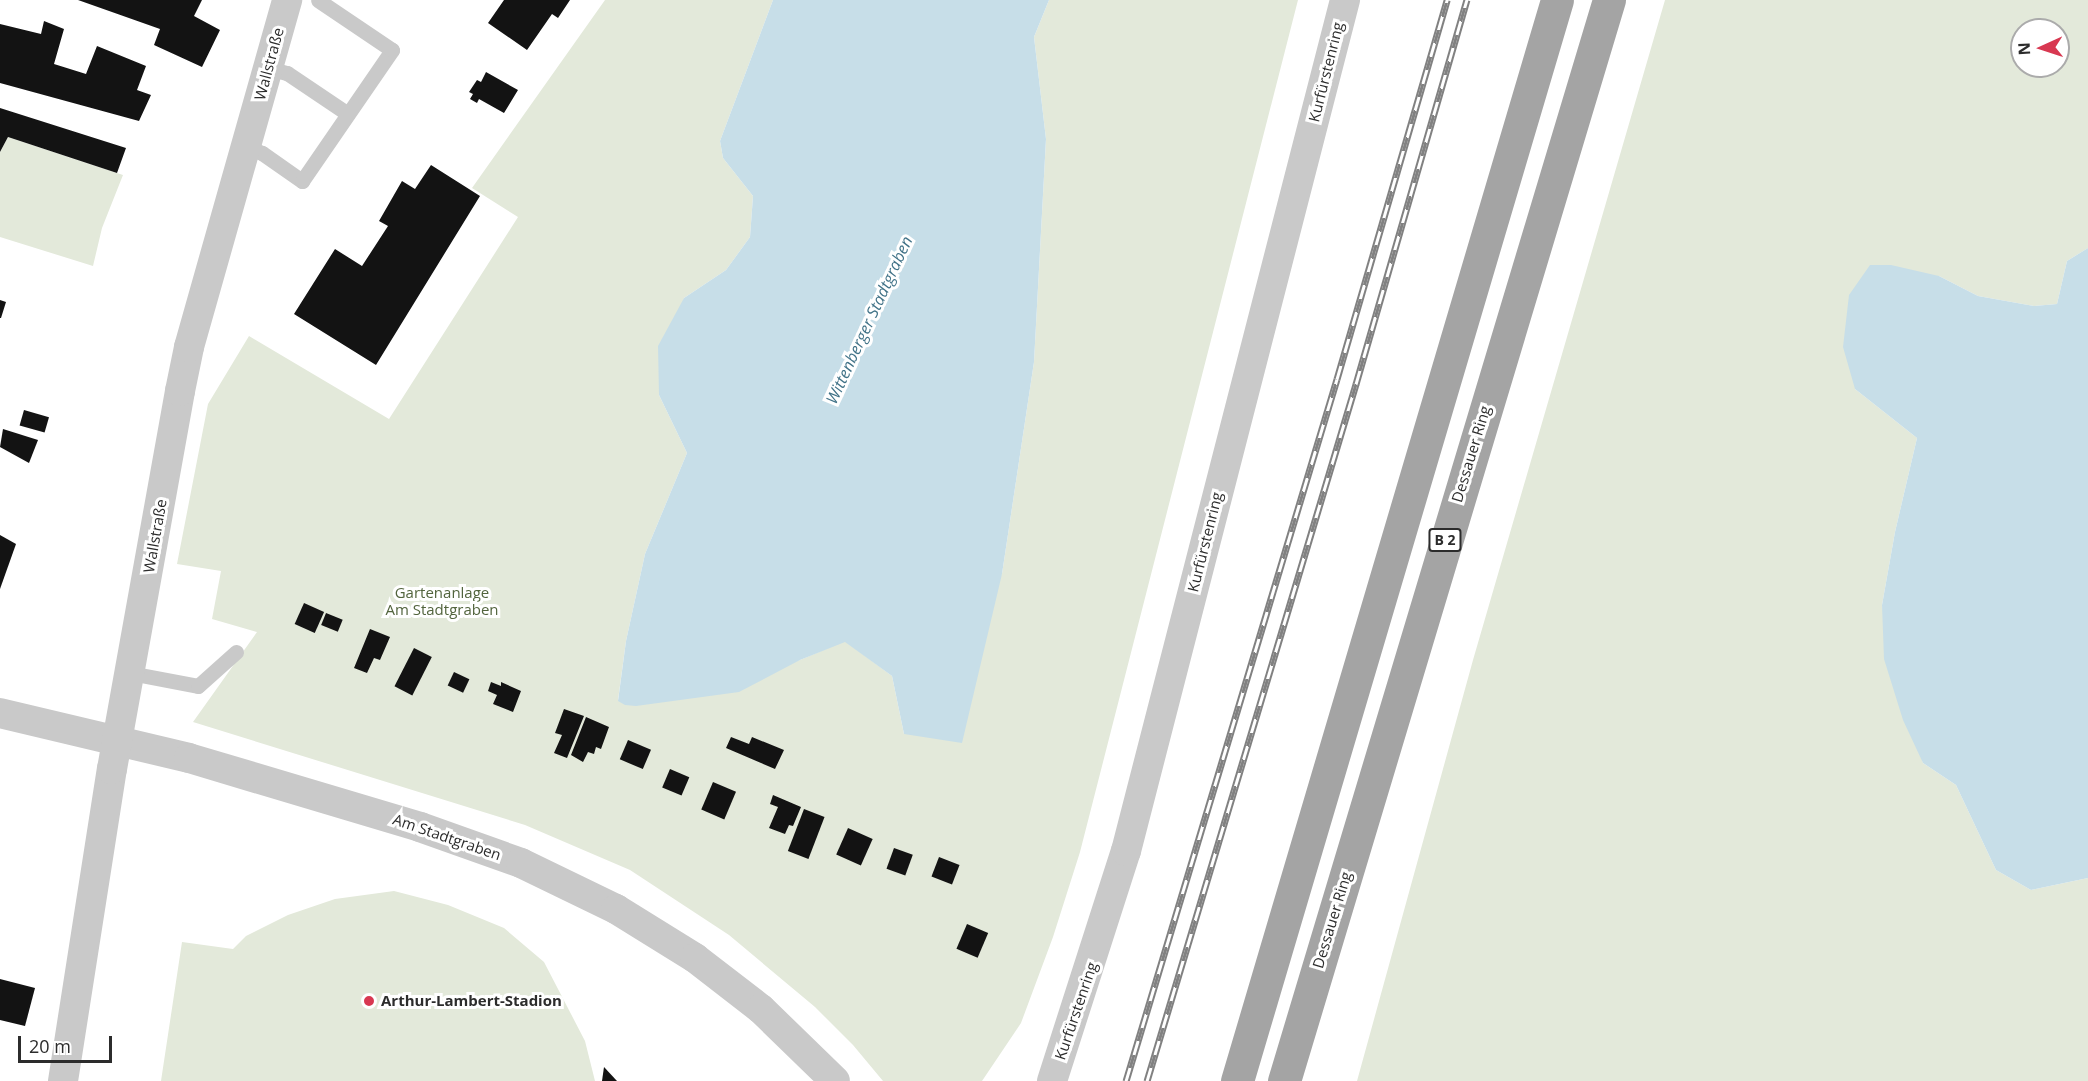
<!DOCTYPE html>
<html>
<head>
<meta charset="utf-8">
<style>
	body { margin:0 }
	#map { position:relative; width:2088px; height:1081px; overflow:hidden; background:#fff; font-family:"Open Sans",sans-serif }
	div>[style] { position:absolute }
	.green>* { inset:0; background:#e3e9da }
	.water>* { inset:0; background:#c7dee8 }
	.building>* { inset:0; background:#131313; transform-origin:0 0 }
	.lane>* { height:15px; margin:-7.5px; padding:0 7.5px; transform-origin:7.5px; border-radius:7.5px; background:#c9c9c9 }
	.street>* { height:30px; margin:-15px; padding:0 15px; transform-origin:15px; border-radius:15px; background:#c9c9c9 }
	.primary>* { height:33px; margin:-16.5px; padding:0 16.5px; transform-origin:16.5px; border-radius:16.5px; background:#a4a4a4 }
	.rail>* { height:7px; margin-top:-3.5px; transform-origin:0; background:repeating-linear-gradient(90deg,#fff 0 14px,#818181 0 28px); box-sizing:border-box; border-block:2px solid #818181 }
	.dots>* { width:16px; height:16px; translate:-50% -50%; box-sizing:border-box; border:3px solid #fff; border-radius:50% }
	span { translate:-50% -50%; white-space:nowrap; text-align:center; line-height:1.15; -webkit-text-stroke:6px #fff; paint-order:stroke }
	.shield-label span { padding:2px 4px; background:#fff; border:2px solid; border-radius:4px; -webkit-text-stroke-width:0 }
	.shield-label { font-size:14px; color:#2c2c2c; font-weight:700 }
	.street-label { font-size:15px; color:#2c2c2c }
	.park-label { font-size:15px; color:#52643d }
	.poi-label { font-size:15px; color:#2c2c2c; font-weight:700 }
	.left { translate:0 -50%; text-align:left }
	.water-label { font-size:16px; color:#407287; font-style:italic }
	.north { position:absolute; left:2010px; top:18px; width:60px; height:60px; box-sizing:border-box; background:#fff; border:2px solid #ababab; border-radius:50%; rotate:267deg; font-size:16px; font-weight:700; line-height:24px; text-align:center; color:#2c2c2c }
	.north::after { content:''; display:block; margin:auto; width:21px; height:27px; background:#d83851; clip-path:polygon(50% 0,100% 100%,50% 72%,0 100%) }
	.scale { position:absolute; left:18px; top:1036px; width:94px; height:27px; box-sizing:border-box; border:3px solid #2c2c2c; border-top:0; padding-left:8px; font-size:18px; line-height:21px; white-space:nowrap; color:#2c2c2c; -webkit-text-stroke:4px #fff; paint-order:stroke }
</style>
</head>
<body>
<div id="map">
	<div class="green">
		<i style="clip-path:polygon(605px 0,773px 0,720px 141px,723px 158px,753px 196px,750px 237px,726px 270px,684px 298px,659px 395px,687px 453px,645px 554px,626px 641px,618px 700px,800px 660px,845px 641px,892px 676px,904px 734px,1002px 574px,1034px 362px,1046px 139px,1034px 37px,1049px 0,1298px 0,1080px 852px,1053px 937px,1021px 1023px,982px 1081px,883px 1081px,853px 1045px,815px 1007px,729px 935px,630px 870px,525px 825px,193px 722px,257px 632px,212px 619px,221px 571px,177px 564px,208px 404px,249px 336px,389px 419px,518px 217px,472px 188px)"></i>
		<i style="clip-path:polygon(evenodd,1665px 0,2088px 0,2088px 248px,2067px 261px,2057px 304px,2034px 306px,1978px 296px,1939px 276px,1855px 389px,1917px 438px,1895px 532px,1882px 605px,1923px 763px,1956px 785px,1996px 870px,2031px 890px,2088px 878px,2088px 1081px,1357px 1081px,1473px 660px,1665px 0,2022px 30px,2058px 30px,2058px 66px,2022px 66px,2022px 30px)"></i>
		<i style="clip-path:polygon(8px 137px,123px 175px,102px 228px,93px 266px,0 237px,0 152px)"></i>
		<i style="clip-path:polygon(394px 891px,448px 905px,504px 928px,544px 962px,585px 1041px,595px 1081px,161px 1081px,182px 942px,233px 949px,246px 936px,288px 915px,335px 899px)"></i>
	</div>
	<div class="water">
		<i style="clip-path:polygon(773px 0,1049px 0,1034px 37px,1046px 139px,1034px 362px,1002px 574px,962px 743px,904px 734px,892px 676px,845px 642px,800px 660px,739px 692px,636px 706px,625px 705px,618px 701px,626px 641px,645px 554px,687px 453px,659px 395px,658px 346px,684px 298px,726px 270px,750px 237px,753px 196px,723px 158px,720px 141px)"></i>
		<i style="clip-path:polygon(2088px 248px,2088px 878px,2031px 890px,1996px 870px,1956px 785px,1923px 763px,1903px 720px,1884px 659px,1882px 605px,1895px 532px,1917px 438px,1855px 389px,1843px 347px,1849px 295px,1870px 265px,1891px 265px,1939px 276px,1978px 296px,2034px 306px,2057px 304px,2067px 261px)"></i>
	</div>
	<div class="building">
		<i style="clip-path:polygon(78px 0,202px 0,194px 16px,220px 30px,202px 67px,154px 45px,160px 29px)"></i>
		<i style="clip-path:polygon(504px 0,570px 0,558px 18px,552px 14px,527px 50px,488px 23px)"></i>
		<i style="clip-path:polygon(44px 21px,64px 29px,54px 64px,86px 74px,97px 46px,146px 66px,137px 90px,151px 95px,139px 121px,0 83px,0 24px,41px 34px)"></i>
		<i style="clip-path:polygon(486px 72px,518px 90px,504px 113px,479px 99px,477px 103px,470px 99px,473px 94px,469px 92px,477px 80px,481px 82px)"></i>
		<i style="clip-path:polygon(0 108px,126px 148px,117px 173px,8px 137px,0 152px)"></i>
		<i style="clip-path:polygon(431px 165px,480px 196px,376px 365px,294px 314px,335px 249px,362px 266px,388px 226px,379px 221px,402px 181px,415px 189px)"></i>
		<i style="clip-path:polygon(0 300px,6px 302px,1px 318px,0 318px)"></i>
		<i style="left:24px;top:410px;width:26px;height:16px;rotate:16deg"></i>
		<i style="clip-path:polygon(3px 429px,38px 440px,29px 463px,0 447px)"></i>
		<i style="clip-path:polygon(0 535px,16px 544px,0 589px)"></i>
		<i style="left:304px;top:603px;width:22px;height:23px;rotate:24deg"></i>
		<i style="left:326px;top:613px;width:18px;height:13px;rotate:22deg"></i>
		<i style="clip-path:polygon(370px 629px,390px 637px,380px 660px,374px 658px,367px 673px,354px 668px)"></i>
		<i style="left:414px;top:648px;width:20px;height:43px;rotate:27deg"></i>
		<i style="left:454px;top:672px;width:17px;height:15px;rotate:25deg"></i>
		<i style="clip-path:polygon(491px 682px,501px 686px,501px 682px,521px 691px,513px 712px,493px 704px,497px 695px,488px 691px)"></i>
		<i style="clip-path:polygon(564px 709px,584px 716px,567px 758px,554px 753px,562px 735px,555px 733px)"></i>
		<i style="clip-path:polygon(586px 717px,609px 727px,601px 749px,596px 747px,594px 754px,588px 752px,583px 762px,571px 755px)"></i>
		<i style="clip-path:polygon(731px 737px,749px 744px,752px 737px,784px 750px,775px 769px,726px 748px)"></i>
		<i style="left:628px;top:740px;width:25px;height:21px;rotate:23deg"></i>
		<i style="left:670px;top:769px;width:21px;height:20px;rotate:23deg"></i>
		<i style="left:713px;top:782px;width:25px;height:30px;rotate:23deg"></i>
		<i style="clip-path:polygon(773px 795px,801px 807px,793px 826px,789px 825px,785px 834px,769px 828px,778px 807px,770px 804px)"></i>
		<i style="left:804px;top:809px;width:22px;height:45px;rotate:21deg"></i>
		<i style="left:848px;top:828px;width:27px;height:29px;rotate:24deg"></i>
		<i style="left:894px;top:848px;width:20px;height:22px;rotate:20deg"></i>
		<i style="left:939px;top:857px;width:22px;height:21px;rotate:21deg"></i>
		<i style="left:967px;top:924px;width:23px;height:27px;rotate:23deg"></i>
		<i style="clip-path:polygon(0 979px,35px 988px,25px 1026px,0 1020px)"></i>
		<i style="clip-path:polygon(604px 1067px,617px 1081px,602px 1081px)"></i>
	</div>
	<div class="lane">
		<i style="left:268px;top:68px;width:20px;rotate:15deg"></i>
		<i style="left:287px;top:73px;width:73px;rotate:33.9deg"></i>
		<i style="left:247px;top:147px;width:16px;rotate:22deg"></i>
		<i style="left:262px;top:153px;width:49px;rotate:35deg"></i>
		<i style="left:302px;top:181px;width:159px;rotate:-55.5deg"></i>
		<i style="left:392px;top:50px;width:89px;rotate:-146deg"></i>
		<i style="left:130px;top:673px;width:69px;rotate:10.8deg"></i>
		<i style="left:198px;top:686px;width:51px;rotate:-41.8deg"></i>
	</div>
	<div class="street">
		<i style="left:0;top:713px;width:194px;rotate:13.4deg"></i>
		<i style="left:189px;top:758px;width:241px;rotate:16.6deg"></i>
		<i style="left:420px;top:827px;width:107px;rotate:19.6deg"></i>
		<i style="left:521px;top:863px;width:106px;rotate:25.8deg"></i>
		<i style="left:616px;top:909px;width:93px;rotate:31.8deg"></i>
		<i style="left:695px;top:958px;width:83px;rotate:37.7deg"></i>
		<i style="left:761px;top:1009px;width:103px;rotate:44.2deg"></i>
		<i style="left:63px;top:1081px;width:316px;rotate:-81.1deg"></i>
		<i style="left:112px;top:769px;width:384px;rotate:-79.8deg"></i>
		<i style="left:180px;top:391px;width:45px;rotate:-78.4deg"></i>
		<i style="left:189px;top:347px;width:361px;rotate:-74.2deg"></i>
		<i style="left:1052px;top:1081px;width:242px;rotate:-72.2deg"></i>
		<i style="left:1126px;top:851px;width:879px;rotate:-75.57deg"></i>
	</div>
	<div class="primary">
		<i style="left:1237px;top:1081px;width:1127px;rotate:-73.51deg"></i>
		<i style="left:1284px;top:1081px;width:1129px;rotate:-73.27deg"></i>
	</div>
	<div class="rail">
		<i style="left:1126px;top:1081px;width:733px;rotate:-73.27deg"></i>
		<i style="left:1337px;top:379px;width:395px;rotate:-73.8deg"></i>
		<i style="left:1147px;top:1081px;width:728px;rotate:-73.31deg"></i>
		<i style="left:1356px;top:384px;width:400px;rotate:-73.9deg"></i>
	</div>
	<div class="dots">
		<i style="left:369px;top:1001px;background:#d83851"></i>
	</div>
	<div class="shield-label">
		<span style="left:1445px;top:540px">B 2</span>
	</div>
	<div class="street-label">
		<span style="left:269px;top:64px;rotate:-75deg">Wallstraße</span>
		<span style="left:1326px;top:72px;rotate:-76deg">Kurfürstenring</span>
		<span style="left:1471px;top:454px;rotate:-73deg">Dessauer Ring</span>
		<span style="left:155px;top:536px;rotate:-80deg">Wallstraße</span>
		<span style="left:1205px;top:542px;rotate:-76deg">Kurfürstenring</span>
		<span style="left:447px;top:837px;rotate:19deg">Am Stadtgraben</span>
		<span style="left:1332px;top:920px;rotate:-73deg">Dessauer Ring</span>
		<span style="left:1076px;top:1011px;rotate:-71deg">Kurfürstenring</span>
	</div>
	<div class="park-label">
		<span style="left:442px;top:601px">Gartenanlage<br>Am Stadtgraben</span>
	</div>
	<div class="poi-label">
		<span class="left" style="left:381px;top:1001px">Arthur-Lambert-Stadion</span>
	</div>
	<div class="water-label">
		<span style="left:869px;top:320px;rotate:-65deg">Wittenberger Stadtgraben</span>
	</div>
	<div class="north">N</div>
	<div class="scale">20 m</div>
</div>
</body>
</html>
